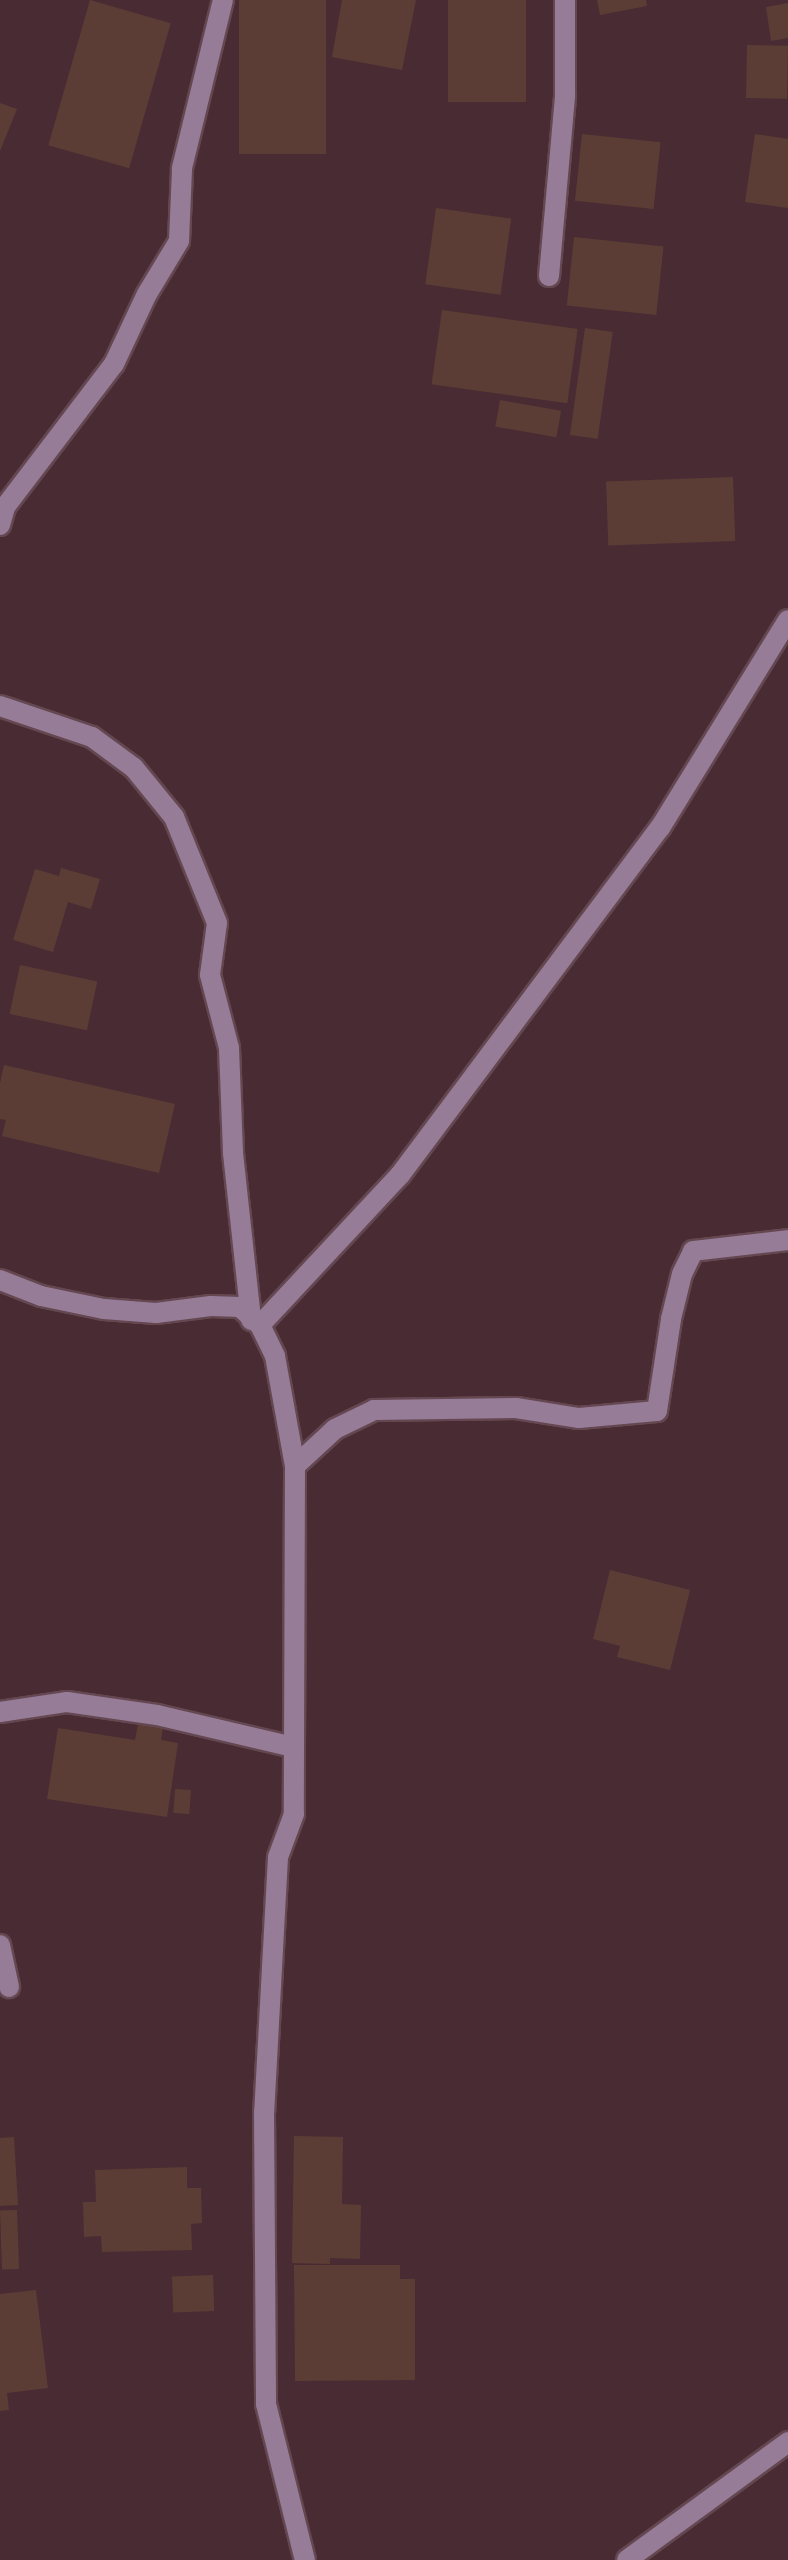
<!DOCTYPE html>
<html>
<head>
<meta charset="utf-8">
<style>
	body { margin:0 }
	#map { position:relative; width:788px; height:2560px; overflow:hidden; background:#492b34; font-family:Figtree,sans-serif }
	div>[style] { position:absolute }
	.building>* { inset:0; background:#5c3d35; transform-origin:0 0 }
	.roads { filter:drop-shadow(2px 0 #644750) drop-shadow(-2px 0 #644750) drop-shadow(0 2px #644750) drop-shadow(0 -2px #644750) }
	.minor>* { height:20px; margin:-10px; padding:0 10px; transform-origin:10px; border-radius:10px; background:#967c97 }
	span { translate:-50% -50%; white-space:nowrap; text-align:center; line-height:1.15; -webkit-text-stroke:8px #492b34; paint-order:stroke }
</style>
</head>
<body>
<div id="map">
	<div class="building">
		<i style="left:90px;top:0;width:84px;height:151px;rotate:16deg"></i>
		<i style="left:239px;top:0;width:87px;height:154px"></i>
		<i style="clip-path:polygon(342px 0,416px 0,402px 70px,332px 57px)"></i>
		<i style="left:448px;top:0;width:78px;height:102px"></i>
		<i style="clip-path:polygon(597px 0,646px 0,647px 6px,600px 15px)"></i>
		<i style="clip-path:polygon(788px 3px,788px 38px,771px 41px,766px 7px)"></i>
		<i style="left:747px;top:45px;width:41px;height:53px;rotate:1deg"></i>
		<i style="clip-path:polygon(0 103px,17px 109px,0 151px)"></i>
		<i style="left:582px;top:134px;width:79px;height:67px;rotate:6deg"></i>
		<i style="clip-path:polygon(755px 134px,788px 139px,788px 208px,745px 202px)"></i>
		<i style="left:436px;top:208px;width:76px;height:77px;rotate:8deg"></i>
		<i style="left:574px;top:237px;width:90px;height:69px;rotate:6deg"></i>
		<i style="left:442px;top:310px;width:137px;height:75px;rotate:8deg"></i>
		<i style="left:585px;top:328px;width:28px;height:108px;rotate:8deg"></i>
		<i style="left:500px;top:400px;width:62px;height:27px;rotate:10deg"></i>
		<i style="left:733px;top:477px;width:64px;height:127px;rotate:88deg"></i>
		<i style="clip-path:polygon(61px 868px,100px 879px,91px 909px,68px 902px,53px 952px,13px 940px,35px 869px,59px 876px)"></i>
		<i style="left:20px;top:965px;width:79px;height:50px;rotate:12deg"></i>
		<i style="clip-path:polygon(4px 1065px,175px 1104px,159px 1173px,2px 1136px,6px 1120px,0 1119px,0 1083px)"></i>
		<i style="clip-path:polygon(610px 1570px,690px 1590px,670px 1670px,617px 1657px,620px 1646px,593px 1639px)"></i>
		<i style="clip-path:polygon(138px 1724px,163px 1727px,161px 1740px,178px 1743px,167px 1817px,47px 1799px,58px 1728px,135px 1740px)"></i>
		<i style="left:175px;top:1789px;width:16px;height:24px;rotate:4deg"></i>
		<i style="clip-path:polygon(294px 2136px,343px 2137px,342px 2204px,361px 2205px,360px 2259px,330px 2258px,330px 2264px,292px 2263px)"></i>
		<i style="clip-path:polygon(14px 2137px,18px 2205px,0 2206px,0 2138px)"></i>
		<i style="clip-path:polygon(187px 2167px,187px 2188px,201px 2188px,202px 2223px,191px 2224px,192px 2250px,102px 2252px,101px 2236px,84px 2237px,83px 2202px,96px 2202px,95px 2170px)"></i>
		<i style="left:17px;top:2210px;width:59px;height:17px;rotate:88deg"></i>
		<i style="clip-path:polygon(294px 2265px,400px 2265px,400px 2279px,415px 2279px,415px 2380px,295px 2381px)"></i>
		<i style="left:213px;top:2275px;width:36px;height:41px;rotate:88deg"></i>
		<i style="clip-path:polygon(36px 2290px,48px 2388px,7px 2393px,9px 2410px,0 2411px,0 2294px)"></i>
	</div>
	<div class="roads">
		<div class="minor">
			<i style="left:549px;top:276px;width:182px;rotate:-84.9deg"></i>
			<i style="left:565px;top:95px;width:95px;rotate:-90deg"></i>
			<i style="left:0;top:525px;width:19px;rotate:-74deg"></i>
			<i style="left:5px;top:507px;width:180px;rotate:-52.7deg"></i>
			<i style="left:114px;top:364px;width:77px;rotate:-64.8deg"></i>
			<i style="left:147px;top:294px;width:62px;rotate:-58.9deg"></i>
			<i style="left:179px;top:241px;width:73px;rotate:-87.6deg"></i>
			<i style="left:182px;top:168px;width:173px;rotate:-76.3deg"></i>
			<i style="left:0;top:706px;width:97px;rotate:18.6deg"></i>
			<i style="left:92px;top:737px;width:52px;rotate:36.4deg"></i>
			<i style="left:134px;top:768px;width:63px;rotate:50.8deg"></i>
			<i style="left:174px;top:817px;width:114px;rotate:67.9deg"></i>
			<i style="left:217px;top:923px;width:52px;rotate:97.7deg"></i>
			<i style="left:210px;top:975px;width:75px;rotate:75.4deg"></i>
			<i style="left:229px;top:1048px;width:105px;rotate:87.8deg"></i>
			<i style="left:233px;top:1153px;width:168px;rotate:83.8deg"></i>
			<i style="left:0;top:1280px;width:44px;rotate:21.3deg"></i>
			<i style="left:41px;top:1296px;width:64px;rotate:11.7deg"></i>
			<i style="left:104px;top:1309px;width:52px;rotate:4.4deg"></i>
			<i style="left:156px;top:1313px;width:55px;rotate:-7.3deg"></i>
			<i style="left:211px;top:1306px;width:29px;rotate:2deg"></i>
			<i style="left:240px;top:1307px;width:27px;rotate:42deg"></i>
			<i style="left:260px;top:1325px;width:34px;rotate:64deg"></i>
			<i style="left:275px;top:1356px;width:112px;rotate:79.7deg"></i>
			<i style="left:295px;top:1466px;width:348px;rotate:90.2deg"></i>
			<i style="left:294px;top:1814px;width:46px;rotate:110.4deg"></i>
			<i style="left:278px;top:1857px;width:255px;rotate:93.1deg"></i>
			<i style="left:264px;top:2112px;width:292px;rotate:89.6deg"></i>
			<i style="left:266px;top:2404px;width:161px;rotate:76deg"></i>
			<i style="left:260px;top:1325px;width:205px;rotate:-47deg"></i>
			<i style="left:400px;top:1175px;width:434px;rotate:-53.2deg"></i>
			<i style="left:660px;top:828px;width:244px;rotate:-58.4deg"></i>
			<i style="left:295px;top:1466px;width:54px;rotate:-42.8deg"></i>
			<i style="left:335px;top:1429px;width:43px;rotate:-26deg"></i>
			<i style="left:374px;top:1410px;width:142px;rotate:-0.8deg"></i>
			<i style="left:516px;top:1408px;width:64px;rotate:9deg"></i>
			<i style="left:579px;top:1418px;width:78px;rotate:-5.1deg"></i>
			<i style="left:657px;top:1411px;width:93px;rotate:-81.3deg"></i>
			<i style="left:671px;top:1319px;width:46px;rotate:-76.3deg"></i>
			<i style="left:682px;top:1274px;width:25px;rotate:-64deg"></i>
			<i style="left:693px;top:1251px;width:96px;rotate:-6.6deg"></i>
			<i style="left:0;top:1712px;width:68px;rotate:-8.5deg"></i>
			<i style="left:67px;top:1702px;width:91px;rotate:8.2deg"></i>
			<i style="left:157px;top:1715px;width:140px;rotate:13.2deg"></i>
			<i style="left:0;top:1945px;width:43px;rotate:77.9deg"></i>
			<i style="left:627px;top:2560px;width:200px;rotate:-36.2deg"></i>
		</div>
	</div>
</div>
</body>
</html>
